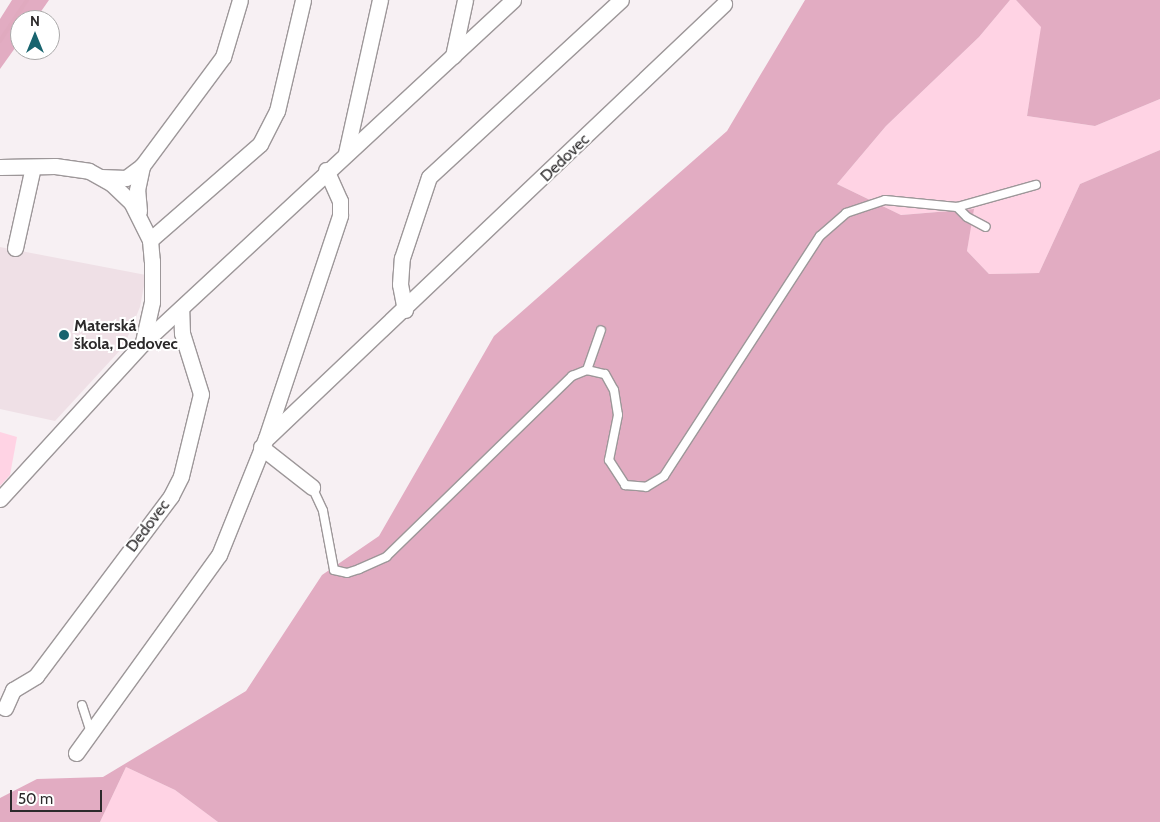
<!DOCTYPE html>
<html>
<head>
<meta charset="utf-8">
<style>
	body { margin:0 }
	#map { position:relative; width:1160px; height:822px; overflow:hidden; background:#f7f0f3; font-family:Cabin,sans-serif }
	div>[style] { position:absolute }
	.built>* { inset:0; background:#efe0e6 }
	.green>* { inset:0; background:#ffd3e4 }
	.forest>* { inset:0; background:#e2acc2 }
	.stream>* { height:4px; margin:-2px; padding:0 2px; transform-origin:2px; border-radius:2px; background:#e0aabf }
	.roads { filter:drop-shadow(1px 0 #9d9799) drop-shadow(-1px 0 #9d9799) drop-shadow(0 1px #9d9799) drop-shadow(0 -1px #9d9799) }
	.service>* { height:8px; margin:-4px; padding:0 4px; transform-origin:4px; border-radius:4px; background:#fff }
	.minor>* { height:15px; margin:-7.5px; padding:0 7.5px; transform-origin:7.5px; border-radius:7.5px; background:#fff }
	.dots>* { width:14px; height:14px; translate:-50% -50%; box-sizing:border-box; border:2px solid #fff; border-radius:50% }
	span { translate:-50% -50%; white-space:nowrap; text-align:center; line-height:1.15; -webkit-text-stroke:4px #fff; paint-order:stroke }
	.street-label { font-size:16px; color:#2c2a2b }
	.poi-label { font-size:16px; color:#2c2a2b; font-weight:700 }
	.left { translate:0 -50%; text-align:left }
	.north { position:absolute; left:10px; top:10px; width:50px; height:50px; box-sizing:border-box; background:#fff; border:1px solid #abaaaa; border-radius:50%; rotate:0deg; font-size:14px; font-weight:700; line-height:20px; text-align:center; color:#2c2a2b }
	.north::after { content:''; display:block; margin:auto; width:18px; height:22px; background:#18646f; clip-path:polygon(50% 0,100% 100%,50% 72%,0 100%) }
	.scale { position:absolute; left:10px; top:790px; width:92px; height:22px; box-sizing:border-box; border:2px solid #2c2a2b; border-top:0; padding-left:6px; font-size:15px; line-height:18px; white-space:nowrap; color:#2c2a2b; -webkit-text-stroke:4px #fff; paint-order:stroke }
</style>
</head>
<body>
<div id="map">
	<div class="built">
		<i style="clip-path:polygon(0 247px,146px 275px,140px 307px,124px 346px,55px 421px,0 409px)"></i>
	</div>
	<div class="green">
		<i style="clip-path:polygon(1010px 0,1016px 0,1042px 27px,1027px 116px,1095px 126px,1160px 99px,1160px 150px,1080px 184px,1039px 273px,989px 274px,967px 251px,973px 209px,901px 215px,837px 184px,886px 126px,979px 37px)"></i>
		<i style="clip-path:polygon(0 432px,17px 437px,10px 475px,0 486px)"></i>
		<i style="clip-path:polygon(126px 767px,175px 790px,218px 822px,100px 822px)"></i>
	</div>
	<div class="forest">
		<i style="clip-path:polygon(12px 0,49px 0,35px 20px,20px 20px,20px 41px,0 69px,0 19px)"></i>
		<i style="clip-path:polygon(805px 0,1010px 0,979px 37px,886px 126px,837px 184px,901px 215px,974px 209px,967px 251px,989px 274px,1039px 273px,1080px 184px,1160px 150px,1160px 822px,218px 822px,175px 790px,126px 767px,100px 822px,0 822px,0 798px,37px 779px,103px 777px,246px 691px,322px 575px,379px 536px,494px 336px,727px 131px)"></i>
		<i style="clip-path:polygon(1016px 0,1160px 0,1160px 99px,1095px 126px,1027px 116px,1041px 27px)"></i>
	</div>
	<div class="stream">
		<i style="left:0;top:41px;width:49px;rotate:-56.6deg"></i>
	</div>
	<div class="roads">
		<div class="service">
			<i style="left:957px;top:207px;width:14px;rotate:45deg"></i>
			<i style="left:967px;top:217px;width:21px;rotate:28deg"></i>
			<i style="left:587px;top:370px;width:42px;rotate:-70.7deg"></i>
			<i style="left:312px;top:487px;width:26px;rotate:65deg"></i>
			<i style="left:323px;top:511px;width:60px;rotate:79.4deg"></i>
			<i style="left:334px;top:570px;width:13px;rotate:13deg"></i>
			<i style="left:347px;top:573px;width:13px;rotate:-18deg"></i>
			<i style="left:359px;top:569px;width:30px;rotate:-24deg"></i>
			<i style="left:386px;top:557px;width:260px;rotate:-44.2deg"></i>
			<i style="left:572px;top:376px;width:16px;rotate:-22deg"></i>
			<i style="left:587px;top:370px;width:18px;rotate:13deg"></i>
			<i style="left:605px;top:374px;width:18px;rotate:61deg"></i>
			<i style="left:614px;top:390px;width:25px;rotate:81deg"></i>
			<i style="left:618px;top:415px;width:46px;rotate:101.3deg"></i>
			<i style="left:609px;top:460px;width:30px;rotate:57deg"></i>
			<i style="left:625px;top:485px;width:21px;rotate:5deg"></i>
			<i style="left:646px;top:487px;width:21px;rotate:-31deg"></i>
			<i style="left:664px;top:476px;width:286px;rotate:-57deg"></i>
			<i style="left:820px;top:236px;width:35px;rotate:-41deg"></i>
			<i style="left:846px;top:213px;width:41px;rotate:-18.4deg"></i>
			<i style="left:885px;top:200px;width:72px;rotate:5.6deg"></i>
			<i style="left:957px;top:207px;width:82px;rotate:-15.6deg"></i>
			<i style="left:82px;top:705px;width:28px;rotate:72deg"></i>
		</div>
		<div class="minor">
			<i style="left:453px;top:56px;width:57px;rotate:-77.9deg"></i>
			<i style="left:346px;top:153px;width:157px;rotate:-77.5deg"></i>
			<i style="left:0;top:167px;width:55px;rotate:-1deg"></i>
			<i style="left:55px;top:166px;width:34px;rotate:8deg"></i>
			<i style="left:89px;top:171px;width:25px;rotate:29deg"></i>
			<i style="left:111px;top:183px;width:28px;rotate:44deg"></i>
			<i style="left:131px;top:202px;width:42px;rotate:63.4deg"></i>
			<i style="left:150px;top:240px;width:21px;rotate:85deg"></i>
			<i style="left:152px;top:261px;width:41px;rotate:90deg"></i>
			<i style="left:152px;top:302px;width:41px;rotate:102.7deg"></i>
			<i style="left:101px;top:177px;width:25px;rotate:2deg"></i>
			<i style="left:126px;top:178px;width:20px;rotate:-37deg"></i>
			<i style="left:142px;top:166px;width:136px;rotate:-53.4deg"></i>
			<i style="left:223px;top:57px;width:59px;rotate:-73.4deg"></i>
			<i style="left:139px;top:211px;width:21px;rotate:-95deg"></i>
			<i style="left:137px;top:190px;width:25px;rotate:-78deg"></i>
			<i style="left:150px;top:240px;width:146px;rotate:-41.1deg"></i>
			<i style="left:260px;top:144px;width:37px;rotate:-63deg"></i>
			<i style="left:277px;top:111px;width:114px;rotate:-76.8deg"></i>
			<i style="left:15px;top:248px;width:83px;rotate:-77.5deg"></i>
			<i style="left:405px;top:310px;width:26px;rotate:-101deg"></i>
			<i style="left:400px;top:284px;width:26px;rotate:-86deg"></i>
			<i style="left:402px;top:258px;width:85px;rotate:-71.6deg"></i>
			<i style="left:429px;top:177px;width:261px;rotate:-42.7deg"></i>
			<i style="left:268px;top:437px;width:629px;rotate:-43.52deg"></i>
			<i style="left:261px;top:447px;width:65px;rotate:38.1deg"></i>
			<i style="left:0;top:499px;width:210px;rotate:-47.5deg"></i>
			<i style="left:142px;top:344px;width:506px;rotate:-42.84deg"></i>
			<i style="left:5px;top:708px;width:20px;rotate:-66deg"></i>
			<i style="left:13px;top:690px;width:27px;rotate:-31deg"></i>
			<i style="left:36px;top:676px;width:225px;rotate:-53.1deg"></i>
			<i style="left:171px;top:496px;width:22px;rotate:-63deg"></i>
			<i style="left:181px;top:476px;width:84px;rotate:-76.3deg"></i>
			<i style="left:201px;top:394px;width:64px;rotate:-107.3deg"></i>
			<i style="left:182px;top:333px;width:25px;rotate:-92deg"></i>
			<i style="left:76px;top:753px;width:244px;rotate:-54.2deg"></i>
			<i style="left:219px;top:555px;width:126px;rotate:-68.1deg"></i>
			<i style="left:266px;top:438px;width:235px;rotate:-71.6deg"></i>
			<i style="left:340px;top:215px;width:14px;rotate:-90deg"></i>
			<i style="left:340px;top:201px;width:34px;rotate:-114deg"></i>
		</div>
	</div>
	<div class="dots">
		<i style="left:64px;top:335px;background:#18646f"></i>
	</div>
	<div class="street-label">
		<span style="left:565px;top:158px;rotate:-44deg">Dedovec</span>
		<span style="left:148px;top:526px;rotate:-53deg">Dedovec</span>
	</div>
	<div class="poi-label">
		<span class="left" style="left:74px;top:335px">Materská<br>škola, Dedovec</span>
	</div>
	<div class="north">N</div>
	<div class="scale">50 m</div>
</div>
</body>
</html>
